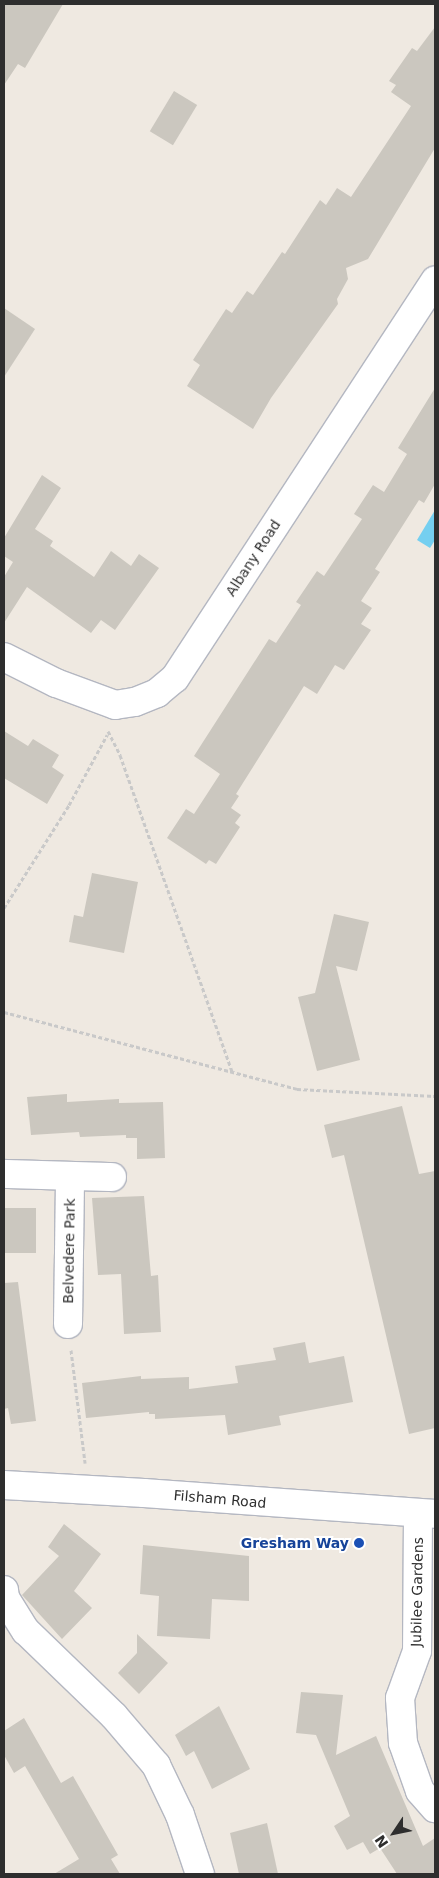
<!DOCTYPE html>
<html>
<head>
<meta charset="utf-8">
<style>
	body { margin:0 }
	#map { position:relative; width:439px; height:1878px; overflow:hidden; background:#efe9e1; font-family:"DejaVu Sans",sans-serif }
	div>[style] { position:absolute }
	.water>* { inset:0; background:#75cff0 }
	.building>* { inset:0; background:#cbc7bf; transform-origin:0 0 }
	.path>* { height:3px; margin-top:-1.5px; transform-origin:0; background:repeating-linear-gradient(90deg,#c9c9c9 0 4px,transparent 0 6.5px) }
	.roads { filter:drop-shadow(1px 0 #b4b7c1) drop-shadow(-1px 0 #b4b7c1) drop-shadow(0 1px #b4b7c1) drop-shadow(0 -1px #b4b7c1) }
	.street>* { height:28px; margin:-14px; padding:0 14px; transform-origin:14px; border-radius:14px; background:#fff }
	.secondary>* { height:28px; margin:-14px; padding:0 14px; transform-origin:14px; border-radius:14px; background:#fff }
	.dots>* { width:14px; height:14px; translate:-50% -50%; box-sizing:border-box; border:2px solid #fff; border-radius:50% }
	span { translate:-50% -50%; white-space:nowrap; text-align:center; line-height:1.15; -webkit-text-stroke:4px #fff; paint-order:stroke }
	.street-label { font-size:14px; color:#2e2e2e }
	.transit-label { font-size:14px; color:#164399; font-weight:700 }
	.right { translate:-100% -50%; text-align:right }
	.frame { position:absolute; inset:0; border:5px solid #2e2e2e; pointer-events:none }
	.north { position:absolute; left:369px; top:1808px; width:50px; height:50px; -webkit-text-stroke:4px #fff; paint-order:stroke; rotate:236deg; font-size:14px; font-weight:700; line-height:20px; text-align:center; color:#2e2e2e }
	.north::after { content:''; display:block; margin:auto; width:18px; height:22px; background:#2e2e2e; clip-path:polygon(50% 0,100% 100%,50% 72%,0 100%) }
</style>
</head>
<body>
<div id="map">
	<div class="water">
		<i style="clip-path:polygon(435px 510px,435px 540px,430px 548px,417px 540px)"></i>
	</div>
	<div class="building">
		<i style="clip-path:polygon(4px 4px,63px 4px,25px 68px,18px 64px,4px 85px)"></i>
		<i style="clip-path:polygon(435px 27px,435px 148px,368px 259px,346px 268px,348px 279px,337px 299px,338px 304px,271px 398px,253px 429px,187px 386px,200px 365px,193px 360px,226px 309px,232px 313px,247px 291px,253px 295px,282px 252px,285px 254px,320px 200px,326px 205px,337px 188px,351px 197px,411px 106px,391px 92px,396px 85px,389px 81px,412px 48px,417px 51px)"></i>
		<i style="left:174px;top:91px;width:27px;height:47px;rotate:31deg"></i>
		<i style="clip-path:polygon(4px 308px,35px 329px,4px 377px)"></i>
		<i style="clip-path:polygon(435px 388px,435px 484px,424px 503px,419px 500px,375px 569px,380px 572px,361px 601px,372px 608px,361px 624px,371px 630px,344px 670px,335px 665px,317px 694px,304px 686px,236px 794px,239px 796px,231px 808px,241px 815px,235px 823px,240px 827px,216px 864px,209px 860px,206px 864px,167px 838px,186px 809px,194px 814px,220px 774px,194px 756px,269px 639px,276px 643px,301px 605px,296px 602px,317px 571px,324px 576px,362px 519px,354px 514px,373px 485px,384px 492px,407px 454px,398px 448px)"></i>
		<i style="clip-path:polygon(42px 475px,61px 488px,35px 529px,53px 541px,50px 546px,94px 577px,111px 551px,131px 566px,139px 554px,159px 568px,115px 630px,101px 620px,91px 633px,27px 587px,4px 623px,4px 577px,13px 562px,4px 556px,4px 538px)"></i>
		<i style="clip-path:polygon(4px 731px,28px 746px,33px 739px,59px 755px,52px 767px,64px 775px,47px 804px,4px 778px)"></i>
		<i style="clip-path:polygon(92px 873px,138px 882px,124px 953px,69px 942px,74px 915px,83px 917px)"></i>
		<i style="clip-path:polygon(334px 914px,369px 922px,357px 971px,336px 966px,360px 1060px,317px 1071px,298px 997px,315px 993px)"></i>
		<i style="clip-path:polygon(67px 1094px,67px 1102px,119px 1099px,119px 1103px,163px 1102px,165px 1158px,137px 1159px,137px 1138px,126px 1138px,126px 1135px,80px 1137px,79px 1132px,31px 1135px,27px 1097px)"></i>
		<i style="clip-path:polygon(402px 1106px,419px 1174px,435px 1171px,435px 1428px,409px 1434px,344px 1155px,332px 1158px,324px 1125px)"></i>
		<i style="clip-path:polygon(144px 1196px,151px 1276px,158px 1275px,161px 1332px,124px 1334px,121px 1274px,98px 1275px,92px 1198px)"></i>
		<i style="left:4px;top:1208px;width:32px;height:45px"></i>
		<i style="clip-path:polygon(18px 1282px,36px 1421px,11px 1424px,8px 1408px,4px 1409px,4px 1283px)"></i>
		<i style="clip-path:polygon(305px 1342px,309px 1363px,344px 1356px,353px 1402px,279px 1416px,281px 1425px,228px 1435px,225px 1415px,155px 1419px,155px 1414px,149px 1414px,149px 1412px,86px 1418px,82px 1383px,141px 1376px,141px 1379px,189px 1377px,189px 1389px,238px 1383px,235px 1366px,276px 1360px,273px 1348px)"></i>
		<i style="clip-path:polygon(64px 1524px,101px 1554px,74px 1591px,92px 1608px,62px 1639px,22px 1595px,59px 1556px,48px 1547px)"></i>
		<i style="clip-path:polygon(143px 1545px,249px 1556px,249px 1601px,212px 1599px,210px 1639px,157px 1636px,159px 1596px,140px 1594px)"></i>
		<i style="clip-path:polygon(137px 1634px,168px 1663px,139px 1694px,118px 1673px,137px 1653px)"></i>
		<i style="clip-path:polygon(301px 1692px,343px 1695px,336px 1755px,376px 1736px,423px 1846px,435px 1838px,435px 1874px,397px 1874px,380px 1848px,370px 1854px,363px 1842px,347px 1850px,334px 1826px,350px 1816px,316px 1735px,296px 1733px)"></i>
		<i style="clip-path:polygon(219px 1706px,250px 1769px,212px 1789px,194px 1751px,186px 1756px,175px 1735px)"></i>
		<i style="clip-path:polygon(24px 1718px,61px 1783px,73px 1776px,118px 1855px,111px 1859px,120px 1874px,54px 1874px,79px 1859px,25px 1766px,14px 1773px,4px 1755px,4px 1731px)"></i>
		<i style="clip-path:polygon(267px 1823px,278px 1874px,239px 1874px,230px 1833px)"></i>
	</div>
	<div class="path">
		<i style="left:108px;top:731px;width:27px;rotate:63deg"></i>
		<i style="left:120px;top:755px;width:336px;rotate:70.5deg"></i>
		<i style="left:4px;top:908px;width:122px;rotate:-57.7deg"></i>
		<i style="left:69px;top:805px;width:80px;rotate:-61.5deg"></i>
		<i style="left:4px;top:1012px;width:303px;rotate:14.7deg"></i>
		<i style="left:297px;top:1089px;width:138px;rotate:2.9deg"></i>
		<i style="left:71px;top:1350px;width:114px;rotate:82.9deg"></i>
	</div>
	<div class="roads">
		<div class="street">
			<i style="left:4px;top:657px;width:58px;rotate:26.6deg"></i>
			<i style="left:56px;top:683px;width:63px;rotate:20.4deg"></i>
			<i style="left:115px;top:705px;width:20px;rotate:-9deg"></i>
			<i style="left:135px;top:702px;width:24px;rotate:-22deg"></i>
			<i style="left:157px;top:693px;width:23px;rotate:-40deg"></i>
			<i style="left:175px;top:678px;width:475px;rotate:-56.8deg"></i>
			<i style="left:4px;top:1174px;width:108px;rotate:1.6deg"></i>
			<i style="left:68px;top:1324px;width:146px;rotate:-89.2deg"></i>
			<i style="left:418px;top:1514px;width:137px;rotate:90.4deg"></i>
			<i style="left:417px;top:1651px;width:50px;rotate:109.9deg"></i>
			<i style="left:400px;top:1698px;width:45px;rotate:86.2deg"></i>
			<i style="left:403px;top:1743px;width:51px;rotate:70.5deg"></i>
			<i style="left:420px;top:1791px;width:23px;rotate:49deg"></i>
			<i style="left:4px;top:1590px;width:8px;rotate:83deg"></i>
			<i style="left:5px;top:1598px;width:39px;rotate:58deg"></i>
			<i style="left:26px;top:1631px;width:122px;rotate:44deg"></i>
			<i style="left:114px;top:1716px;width:65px;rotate:49.4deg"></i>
			<i style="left:156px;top:1765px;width:55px;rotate:64.4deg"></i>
			<i style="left:180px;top:1815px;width:62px;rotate:71.3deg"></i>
		</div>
		<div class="secondary">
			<i style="left:4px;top:1485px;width:140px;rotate:3.3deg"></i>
			<i style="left:144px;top:1493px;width:292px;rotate:4.1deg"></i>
		</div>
	</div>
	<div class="dots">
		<i style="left:359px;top:1543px;background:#1a4fb4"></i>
	</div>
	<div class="street-label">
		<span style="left:253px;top:558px;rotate:-57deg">Albany Road</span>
		<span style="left:69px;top:1251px;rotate:-89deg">Belvedere Park</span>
		<span style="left:220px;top:1499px;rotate:5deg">Filsham Road</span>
		<span style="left:417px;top:1592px;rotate:-89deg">Jubilee Gardens</span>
	</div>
	<div class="transit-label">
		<span class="right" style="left:349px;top:1543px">Gresham Way</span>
	</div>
	<div class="frame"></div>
	<div class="north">N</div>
</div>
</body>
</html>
